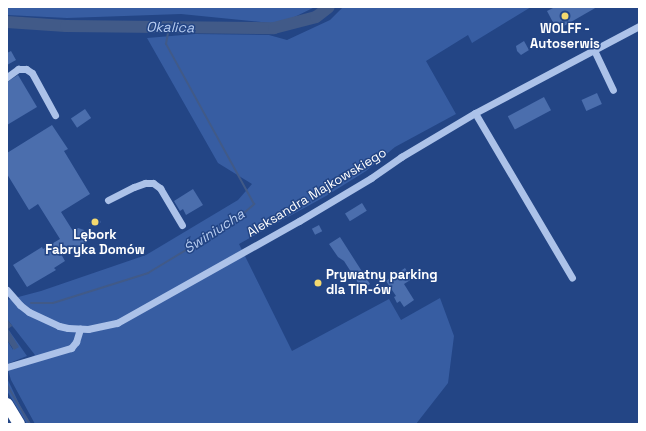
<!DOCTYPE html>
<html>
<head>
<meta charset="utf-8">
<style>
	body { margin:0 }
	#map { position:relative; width:646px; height:431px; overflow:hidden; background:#234585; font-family:"Space Grotesk",sans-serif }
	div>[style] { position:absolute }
	.green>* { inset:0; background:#375da2 }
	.water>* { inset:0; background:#415a88 }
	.stream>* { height:2px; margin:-1px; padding:0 1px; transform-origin:1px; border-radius:1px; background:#415a88 }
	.river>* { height:12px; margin:-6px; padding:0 6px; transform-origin:6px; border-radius:6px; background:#415a88 }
	.building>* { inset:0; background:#4b6ead; transform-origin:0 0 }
	.minor>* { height:7px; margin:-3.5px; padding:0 3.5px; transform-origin:3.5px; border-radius:3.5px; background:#acc2e9 }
	.highway>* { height:12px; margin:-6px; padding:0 6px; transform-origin:6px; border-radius:6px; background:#fff }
	.dots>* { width:11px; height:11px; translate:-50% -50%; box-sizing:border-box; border:2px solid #234585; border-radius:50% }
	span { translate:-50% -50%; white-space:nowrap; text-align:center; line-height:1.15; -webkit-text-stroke:3px #234585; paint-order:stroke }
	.poi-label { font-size:13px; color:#fff; font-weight:700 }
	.left { translate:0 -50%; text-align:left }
	.street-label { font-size:13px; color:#fff }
	.water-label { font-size:14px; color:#b7ccf0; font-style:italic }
	.frame { position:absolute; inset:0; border:8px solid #fff; pointer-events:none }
</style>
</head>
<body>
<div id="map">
	<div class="green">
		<i style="clip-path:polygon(7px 7px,315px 7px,280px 24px,181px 14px,67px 18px,7px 15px)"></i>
		<i style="clip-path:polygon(343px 7px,531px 7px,472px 43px,468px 35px,426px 61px,456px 114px,395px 147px,366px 171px,326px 196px,239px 244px,292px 351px,389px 299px,401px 320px,440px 298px,454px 336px,448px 383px,416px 424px,35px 424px,11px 380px,8px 370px,35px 355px,7px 319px,7px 300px,41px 291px,146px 255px,238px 200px,252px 184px,218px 163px,147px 38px,195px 34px,269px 35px,287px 40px,330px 20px)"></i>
		<i style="clip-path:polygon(8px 329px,27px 356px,7px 364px,7px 340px,13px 350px)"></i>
		<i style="clip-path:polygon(7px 378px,22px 410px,31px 424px,27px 424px,7px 391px)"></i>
	</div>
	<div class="water">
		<i style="clip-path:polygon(7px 319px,17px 332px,12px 326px,8px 329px,19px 347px,14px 350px,7px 340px)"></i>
	</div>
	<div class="stream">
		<i style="left:31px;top:303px;width:22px"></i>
		<i style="left:53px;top:303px;width:100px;rotate:-17.5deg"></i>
		<i style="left:148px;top:273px;width:104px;rotate:-31.2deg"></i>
		<i style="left:237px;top:219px;width:23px;rotate:-41deg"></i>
		<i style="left:254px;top:204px;width:183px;rotate:-118.8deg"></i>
		<i style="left:166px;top:44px;width:17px;rotate:-80deg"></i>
		<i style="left:7px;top:385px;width:45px;rotate:59.5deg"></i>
	</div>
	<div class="river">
		<i style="left:7px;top:22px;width:59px;rotate:3.9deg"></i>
		<i style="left:66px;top:26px;width:208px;rotate:0.6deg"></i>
		<i style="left:274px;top:28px;width:43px;rotate:-14.7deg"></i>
		<i style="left:316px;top:17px;width:16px;rotate:-38deg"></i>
	</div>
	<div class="building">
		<i style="clip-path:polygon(555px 7px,597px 7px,557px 30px,547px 11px)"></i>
		<i style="clip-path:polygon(524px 41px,529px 50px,521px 55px,517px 51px,516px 46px)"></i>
		<i style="clip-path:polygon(11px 51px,16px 60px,7px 65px,7px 53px)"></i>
		<i style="clip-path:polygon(18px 75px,37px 107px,7px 125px,7px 82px)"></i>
		<i style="left:597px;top:93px;width:12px;height:17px;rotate:66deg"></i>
		<i style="left:544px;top:97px;width:15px;height:41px;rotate:62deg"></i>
		<i style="left:85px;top:109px;width:11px;height:17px;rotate:56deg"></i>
		<i style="clip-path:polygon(52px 125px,68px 149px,64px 151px,90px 194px,61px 212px,73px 231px,78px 228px,84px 230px,88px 237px,85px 239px,87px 242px,76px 248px,74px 246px,61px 254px,65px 261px,54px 268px,56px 270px,27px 287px,13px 265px,42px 247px,43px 249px,60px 239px,38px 204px,29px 210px,7px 174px,7px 153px)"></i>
		<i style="clip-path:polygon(193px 189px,203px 205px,186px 215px,183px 209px,180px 211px,174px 201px)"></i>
		<i style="left:362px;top:203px;width:9px;height:20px;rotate:58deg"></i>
		<i style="left:98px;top:217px;width:6px;height:10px;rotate:59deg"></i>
		<i style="left:319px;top:225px;width:7px;height:8px;rotate:63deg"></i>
		<i style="clip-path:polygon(340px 237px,370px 284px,362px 289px,344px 261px,338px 257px,329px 244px)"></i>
		<i style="clip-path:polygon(405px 268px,412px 279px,404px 284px,414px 300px,404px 307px,400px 301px,397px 303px,394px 297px,396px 296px,386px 281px)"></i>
	</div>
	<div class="minor">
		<i style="left:594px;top:50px;width:44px;rotate:64.6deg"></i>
		<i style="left:7px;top:77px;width:14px;rotate:-36deg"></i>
		<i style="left:18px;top:69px;width:8px"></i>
		<i style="left:26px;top:69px;width:7px;rotate:34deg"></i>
		<i style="left:32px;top:73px;width:48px;rotate:61.3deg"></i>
		<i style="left:475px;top:113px;width:191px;rotate:59.5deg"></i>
		<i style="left:108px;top:200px;width:29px;rotate:-27deg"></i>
		<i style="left:134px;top:187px;width:12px;rotate:-20deg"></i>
		<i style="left:145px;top:183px;width:8px"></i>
		<i style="left:153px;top:183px;width:9px;rotate:36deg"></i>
		<i style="left:160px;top:188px;width:43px;rotate:59.3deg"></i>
		<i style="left:7px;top:290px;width:20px;rotate:49deg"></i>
		<i style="left:20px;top:305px;width:11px;rotate:38deg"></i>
		<i style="left:29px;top:312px;width:33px;rotate:25deg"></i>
		<i style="left:59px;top:326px;width:9px;rotate:13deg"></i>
		<i style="left:68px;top:328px;width:20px;rotate:3deg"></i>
		<i style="left:88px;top:329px;width:30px;rotate:-12deg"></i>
		<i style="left:117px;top:323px;width:209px;rotate:-29.3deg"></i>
		<i style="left:299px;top:221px;width:84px;rotate:-30.8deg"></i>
		<i style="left:371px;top:178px;width:37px;rotate:-35deg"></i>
		<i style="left:401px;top:157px;width:86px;rotate:-30.7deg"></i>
		<i style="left:475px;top:113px;width:186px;rotate:-27.9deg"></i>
		<i style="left:7px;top:367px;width:67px;rotate:-16.5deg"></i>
		<i style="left:71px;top:348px;width:8px;rotate:-50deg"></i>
		<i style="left:76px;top:342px;width:14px;rotate:-73deg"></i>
	</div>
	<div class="highway">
		<i style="left:7px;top:404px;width:23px;rotate:59deg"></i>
	</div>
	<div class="dots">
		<i style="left:565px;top:16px;background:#f4d96f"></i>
		<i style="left:95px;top:222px;background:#f4d96f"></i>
		<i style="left:318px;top:283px;background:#f4d96f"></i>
	</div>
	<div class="poi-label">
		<span style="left:565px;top:37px">WOLFF -<br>Autoserwis</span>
		<span style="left:95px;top:243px">Lębork<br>Fabryka Domów</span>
		<span class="left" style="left:326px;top:283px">Prywatny parking<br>dla TIR-ów</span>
	</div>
	<div class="street-label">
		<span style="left:317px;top:193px;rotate:-31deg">Aleksandra Majkowskiego</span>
	</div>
	<div class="water-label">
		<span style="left:170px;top:27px;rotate:1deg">Okalica</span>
		<span style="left:214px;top:231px;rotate:-33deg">Świniucha</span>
	</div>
	<div class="frame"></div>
</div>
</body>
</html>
